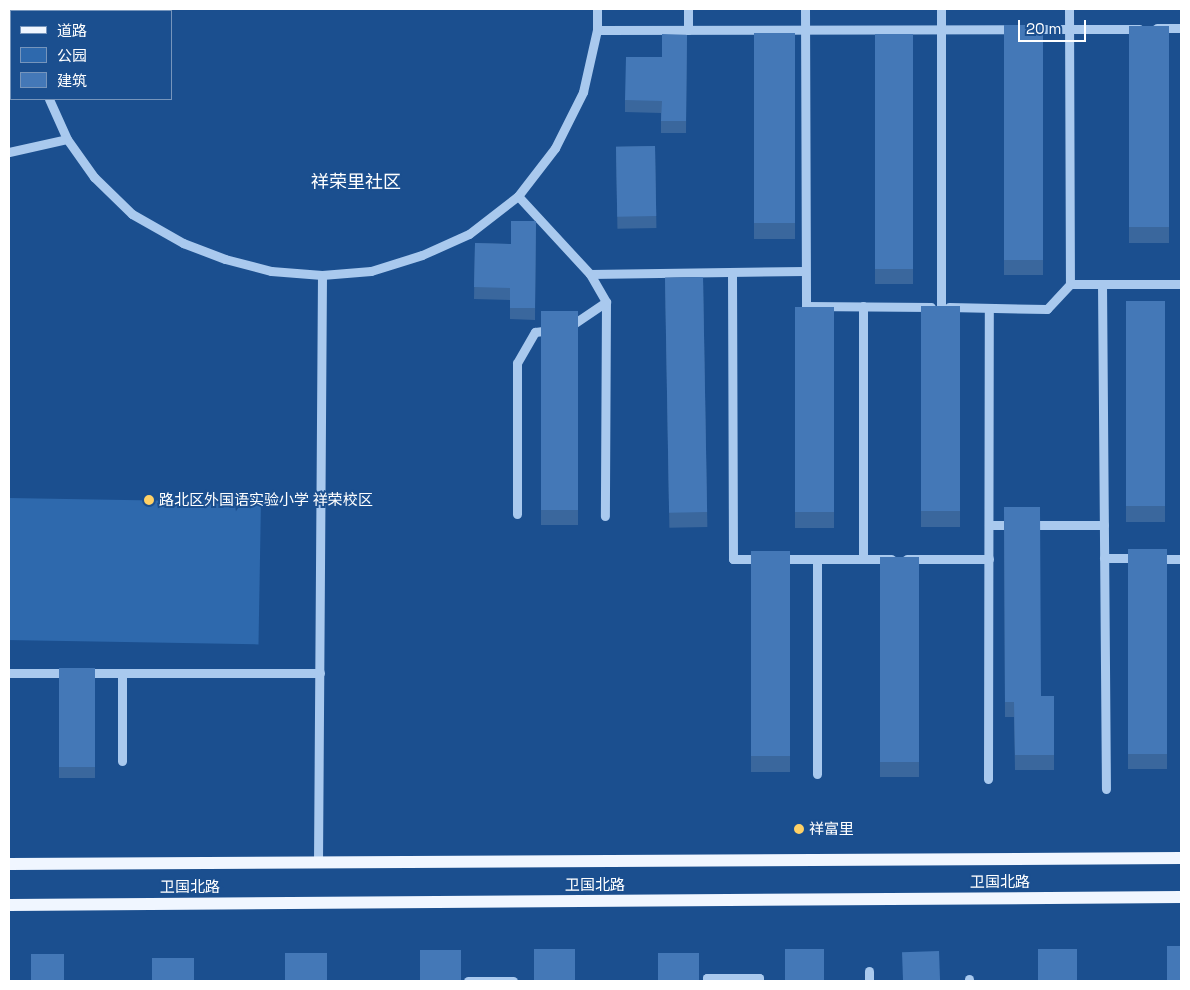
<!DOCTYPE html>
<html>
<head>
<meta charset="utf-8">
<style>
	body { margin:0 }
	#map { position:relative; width:1190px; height:990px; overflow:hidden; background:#1b4f8f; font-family:"Space Grotesk","Noto Sans SC",sans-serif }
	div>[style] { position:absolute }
	.green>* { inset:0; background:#2e69ad; transform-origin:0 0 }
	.minor>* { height:9px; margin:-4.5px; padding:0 4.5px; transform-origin:4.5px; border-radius:4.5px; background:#a9c9ee }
	.major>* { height:12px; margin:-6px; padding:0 6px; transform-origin:6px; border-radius:6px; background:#f0f6ff }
	.wall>* { inset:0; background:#3a679d; transform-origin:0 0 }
	.building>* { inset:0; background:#4478b7; transform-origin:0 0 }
	.dots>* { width:14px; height:14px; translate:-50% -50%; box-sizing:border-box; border:2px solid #1b4f8f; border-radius:50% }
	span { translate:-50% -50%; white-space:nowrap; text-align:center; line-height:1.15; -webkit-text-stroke:4px #1b4f8f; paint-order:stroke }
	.poi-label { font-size:15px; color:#fff }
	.left { translate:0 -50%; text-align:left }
	.street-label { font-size:15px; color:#fff }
	.quarter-label { font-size:18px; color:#fff }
	.frame { position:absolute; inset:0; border:10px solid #fff; pointer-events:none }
	.legend { position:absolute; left:10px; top:10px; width:162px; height:90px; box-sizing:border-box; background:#1b4f8f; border:1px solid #7695bc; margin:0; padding:6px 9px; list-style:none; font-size:15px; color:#fff }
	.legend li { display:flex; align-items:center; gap:10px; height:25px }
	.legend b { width:25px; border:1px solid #7695bc }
	.scale { position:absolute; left:1018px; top:20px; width:68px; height:22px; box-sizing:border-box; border:2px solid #fff; border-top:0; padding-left:6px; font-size:15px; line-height:18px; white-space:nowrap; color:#fff; -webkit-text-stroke:4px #1b4f8f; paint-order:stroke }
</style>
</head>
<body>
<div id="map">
	<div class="green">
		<i style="left:9px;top:498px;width:252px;height:142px;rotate:1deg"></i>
	</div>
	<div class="minor">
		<i style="left:36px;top:9px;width:2px;rotate:90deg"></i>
		<i style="left:688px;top:9px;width:21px;rotate:90deg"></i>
		<i style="left:805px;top:9px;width:297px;rotate:89.8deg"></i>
		<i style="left:806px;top:306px;width:125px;rotate:0.5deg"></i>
		<i style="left:1069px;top:9px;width:275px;rotate:89.8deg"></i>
		<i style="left:1157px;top:28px;width:24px"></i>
		<i style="left:1032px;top:29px;width:107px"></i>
		<i style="left:597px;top:30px;width:420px;rotate:-0.1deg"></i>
		<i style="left:49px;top:99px;width:44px;rotate:65.8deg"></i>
		<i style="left:67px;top:139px;width:47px;rotate:54.6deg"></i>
		<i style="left:94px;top:177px;width:53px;rotate:44.2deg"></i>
		<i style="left:132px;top:214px;width:59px;rotate:29.6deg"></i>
		<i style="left:183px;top:243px;width:45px;rotate:20.9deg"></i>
		<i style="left:225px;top:259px;width:48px;rotate:14.6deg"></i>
		<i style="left:271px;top:271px;width:51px;rotate:4.5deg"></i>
		<i style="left:322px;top:275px;width:49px;rotate:-4.7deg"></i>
		<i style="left:371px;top:271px;width:53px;rotate:-17.4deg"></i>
		<i style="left:422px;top:255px;width:51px;rotate:-24.1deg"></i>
		<i style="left:469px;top:234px;width:62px;rotate:-37.8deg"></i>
		<i style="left:518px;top:196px;width:61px;rotate:-52.4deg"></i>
		<i style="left:555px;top:148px;width:63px;rotate:-63.4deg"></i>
		<i style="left:583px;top:92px;width:64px;rotate:-77.3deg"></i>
		<i style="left:597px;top:30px;width:21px;rotate:-90deg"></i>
		<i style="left:9px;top:152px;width:59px;rotate:-12.6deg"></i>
		<i style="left:518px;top:196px;width:106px;rotate:47.3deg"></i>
		<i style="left:590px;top:274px;width:215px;rotate:-0.8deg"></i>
		<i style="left:732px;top:273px;width:286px;rotate:89.8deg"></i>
		<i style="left:733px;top:559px;width:28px"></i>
		<i style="left:590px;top:274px;width:32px;rotate:60deg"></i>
		<i style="left:606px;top:302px;width:214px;rotate:90.3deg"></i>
		<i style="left:1102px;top:284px;width:505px;rotate:89.55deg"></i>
		<i style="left:863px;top:306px;width:253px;rotate:90deg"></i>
		<i style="left:941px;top:307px;width:298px;rotate:-90deg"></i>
		<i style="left:949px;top:307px;width:98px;rotate:1.2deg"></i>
		<i style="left:1047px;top:309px;width:34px;rotate:-47deg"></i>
		<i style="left:1070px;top:284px;width:111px"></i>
		<i style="left:569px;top:327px;width:45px;rotate:-34deg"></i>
		<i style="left:517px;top:514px;width:151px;rotate:-90deg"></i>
		<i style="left:517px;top:363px;width:36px;rotate:-60deg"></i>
		<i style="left:535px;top:332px;width:16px;rotate:-7deg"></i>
		<i style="left:989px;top:525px;width:27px"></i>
		<i style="left:1029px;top:525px;width:75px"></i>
		<i style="left:1104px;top:558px;width:35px"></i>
		<i style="left:779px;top:559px;width:112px"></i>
		<i style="left:817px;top:559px;width:215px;rotate:90deg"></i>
		<i style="left:907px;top:559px;width:82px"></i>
		<i style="left:1157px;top:559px;width:24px"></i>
		<i style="left:9px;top:673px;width:60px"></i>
		<i style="left:85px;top:673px;width:235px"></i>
		<i style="left:122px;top:761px;width:88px;rotate:-90deg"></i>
		<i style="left:988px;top:779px;width:471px;rotate:-89.9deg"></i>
		<i style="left:318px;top:862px;width:587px;rotate:-89.61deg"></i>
		<i style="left:869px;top:971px;width:10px;rotate:90deg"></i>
		<i style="left:468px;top:981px;width:45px"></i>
		<i style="left:707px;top:981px;width:3px;rotate:-90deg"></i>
		<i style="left:707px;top:978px;width:52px"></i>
		<i style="left:759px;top:978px;width:3px;rotate:90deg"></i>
		<i style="left:969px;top:981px;width:2px;rotate:-90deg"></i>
	</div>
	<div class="major">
		<i style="left:9px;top:864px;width:1172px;rotate:-0.29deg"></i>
		<i style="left:9px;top:905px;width:1172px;rotate:-0.39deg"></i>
	</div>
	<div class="wall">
		<i style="left:1004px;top:25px;width:39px;height:250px"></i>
		<i style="left:1129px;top:26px;width:40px;height:217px"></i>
		<i style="left:754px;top:33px;width:41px;height:206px"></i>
		<i style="left:875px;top:34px;width:38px;height:250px"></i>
		<i style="clip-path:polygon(687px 35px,686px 133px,661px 133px,661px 113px,625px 112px,625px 100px,662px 57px)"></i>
		<i style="left:655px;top:146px;width:82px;height:39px;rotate:89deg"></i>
		<i style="clip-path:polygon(536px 221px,535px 320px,510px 319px,510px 300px,474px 299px,475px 243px,511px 244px)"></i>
		<i style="left:703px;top:277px;width:250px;height:38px;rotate:89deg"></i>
		<i style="left:1165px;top:301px;width:221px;height:39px;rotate:90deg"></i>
		<i style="left:960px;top:306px;width:221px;height:39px;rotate:90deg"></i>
		<i style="left:795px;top:307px;width:39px;height:221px"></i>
		<i style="left:541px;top:311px;width:37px;height:214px"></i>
		<i style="clip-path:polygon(1004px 507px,1041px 696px,1054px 696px,1054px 770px,1015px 770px,1014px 717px,1005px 717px)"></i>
		<i style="left:1128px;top:549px;width:39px;height:220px"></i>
		<i style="left:790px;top:551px;width:221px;height:39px;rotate:90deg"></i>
		<i style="left:880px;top:557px;width:39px;height:220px"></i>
		<i style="left:59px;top:668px;width:36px;height:110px"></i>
	</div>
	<div class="building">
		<i style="left:1004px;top:25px;width:39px;height:235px"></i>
		<i style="left:1129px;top:26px;width:40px;height:201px"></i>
		<i style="left:754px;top:33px;width:41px;height:190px"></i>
		<i style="clip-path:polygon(662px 34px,687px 35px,686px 121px,661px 121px,662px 101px,625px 100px,626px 57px,662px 57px)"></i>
		<i style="left:875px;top:34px;width:38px;height:235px"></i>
		<i style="left:655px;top:146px;width:70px;height:39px;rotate:89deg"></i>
		<i style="clip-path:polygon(511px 221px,536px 221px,535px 308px,510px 308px,510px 288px,474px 287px,475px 243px,511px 244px)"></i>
		<i style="left:703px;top:277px;width:235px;height:38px;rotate:89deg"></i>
		<i style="left:1165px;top:301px;width:205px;height:39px;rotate:90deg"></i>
		<i style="left:960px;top:306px;width:205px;height:39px;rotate:90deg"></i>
		<i style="left:795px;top:307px;width:39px;height:205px"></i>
		<i style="left:541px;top:311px;width:37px;height:199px"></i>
		<i style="clip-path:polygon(1004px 507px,1040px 507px,1041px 696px,1054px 696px,1054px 755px,1015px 755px,1014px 702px,1005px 702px)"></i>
		<i style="left:1128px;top:549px;width:39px;height:205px"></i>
		<i style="left:790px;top:551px;width:205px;height:39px;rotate:90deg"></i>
		<i style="left:880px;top:557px;width:39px;height:205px"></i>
		<i style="left:59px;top:668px;width:36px;height:99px"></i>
		<i style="left:1167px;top:946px;width:14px;height:35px"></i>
		<i style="left:534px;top:949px;width:41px;height:32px"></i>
		<i style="left:785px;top:949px;width:39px;height:32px"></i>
		<i style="left:1038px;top:949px;width:39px;height:32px"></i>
		<i style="left:420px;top:950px;width:41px;height:31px"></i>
		<i style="left:939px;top:951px;width:30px;height:37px;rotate:88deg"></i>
		<i style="left:327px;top:953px;width:28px;height:42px;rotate:90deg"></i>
		<i style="left:658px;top:953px;width:41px;height:28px"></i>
		<i style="left:31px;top:954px;width:33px;height:27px"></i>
		<i style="left:152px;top:958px;width:42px;height:23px"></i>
	</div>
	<div class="dots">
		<i style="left:149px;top:500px;background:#ffd166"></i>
		<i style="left:799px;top:829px;background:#ffd166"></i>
	</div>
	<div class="poi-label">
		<span class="left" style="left:159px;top:500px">路北区外国语实验小学 祥荣校区</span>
		<span class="left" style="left:809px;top:829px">祥富里</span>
	</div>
	<div class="street-label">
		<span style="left:1000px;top:882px">卫国北路</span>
		<span style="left:595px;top:885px">卫国北路</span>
		<span style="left:190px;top:887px">卫国北路</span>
	</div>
	<div class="quarter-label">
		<span style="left:356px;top:182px">祥荣里社区</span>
	</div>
	<div class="frame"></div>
	<ul class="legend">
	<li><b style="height:6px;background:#f0f6ff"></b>道路</li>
	<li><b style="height:14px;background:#2e69ad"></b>公园</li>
	<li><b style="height:14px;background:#4478b7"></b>建筑</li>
	</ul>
	<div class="scale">20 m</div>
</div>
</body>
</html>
